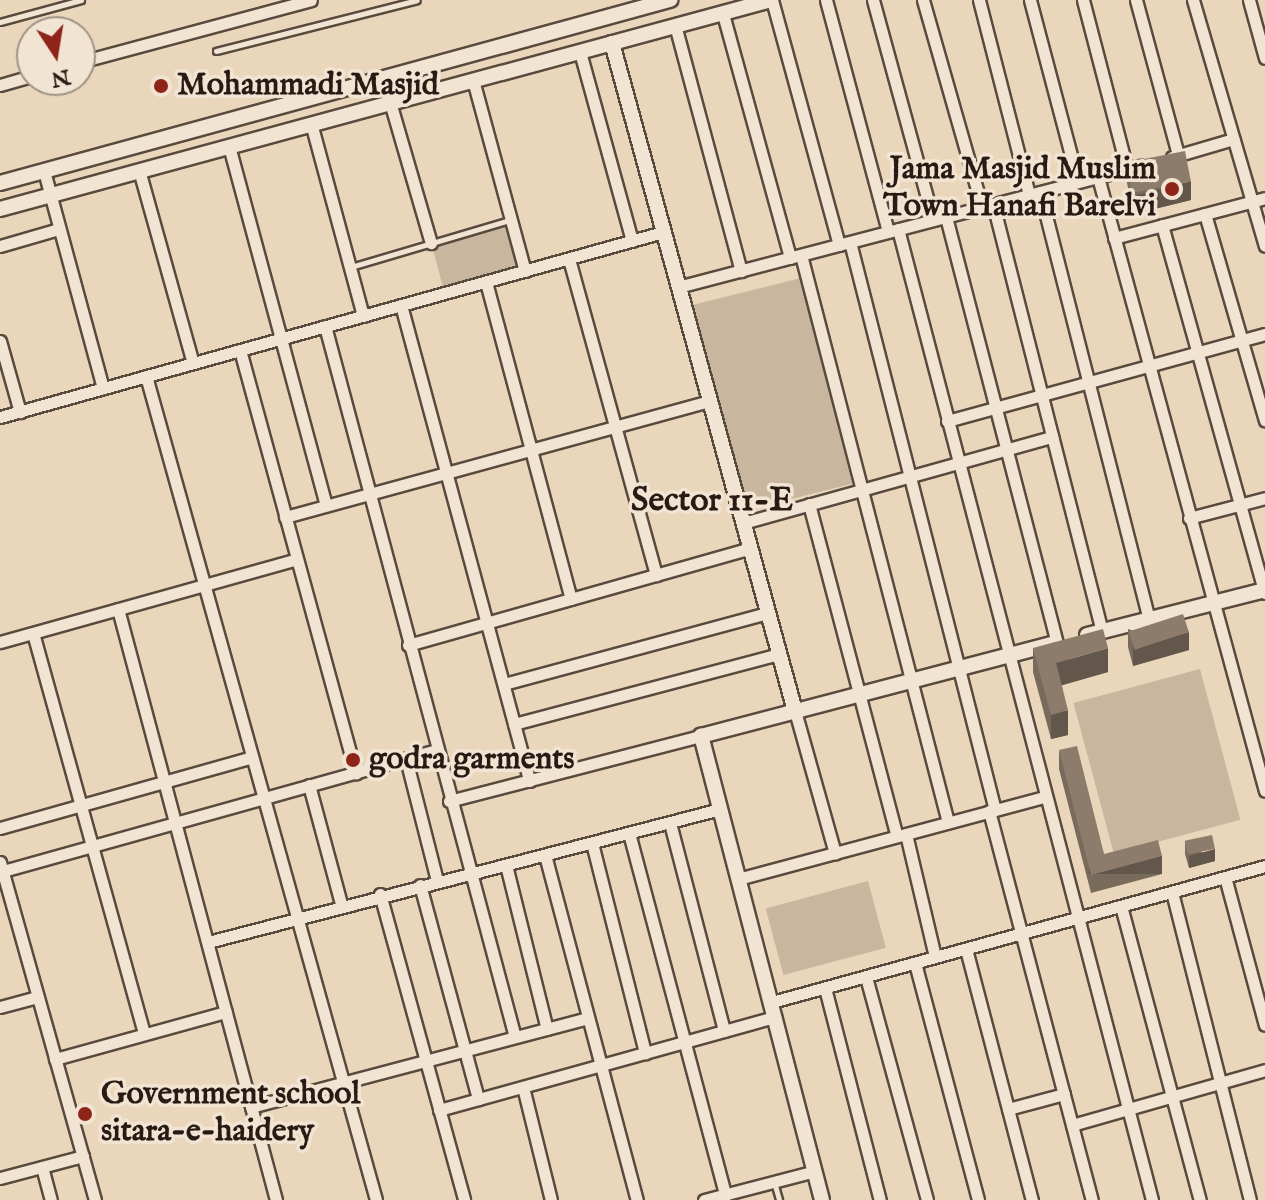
<!DOCTYPE html>
<html>
<head>
<meta charset="utf-8">
<style>
	body { margin:0 }
	#map { position:relative; width:1265px; height:1200px; overflow:hidden; background:#e9d6bb; font-family:"IM FELL English",serif }
	div>[style] { position:absolute }
	.green>* { inset:0; background:#c8b69f; transform-origin:0 0 }
	.roads { filter:drop-shadow(2px 0 #594a3e) drop-shadow(-2px 0 #594a3e) drop-shadow(0 2px #594a3e) drop-shadow(0 -2px #594a3e) }
	.service>* { height:5px; margin:-2.5px; padding:0 2.5px; transform-origin:2.5px; border-radius:2.5px; background:#f1e4d3 }
	.minor>* { height:11px; margin:-5.5px; padding:0 5.5px; transform-origin:5.5px; border-radius:5.5px; background:#f1e4d3 }
	.tertiary>* { height:14px; margin:-7px; padding:0 7px; transform-origin:7px; border-radius:7px; background:#f1e4d3 }
	.wall>* { inset:0; background:#796b5c }
	.shaded-wall>* { inset:0; background:#63574b; transform-origin:0 0 }
	.building>* { inset:0; background:#8d7c6b; transform-origin:0 0 }
	.dots>* { width:22px; height:22px; translate:-50% -50%; box-sizing:border-box; border:4px solid #f1e4d3; border-radius:50% }
	span { translate:-50% -50%; white-space:nowrap; text-align:center; line-height:1.15; -webkit-text-stroke:7px #f1e4d3; paint-order:stroke }
	.poi-label { font-size:32px; color:#291b14; font-weight:700 }
	.left { translate:0 -50%; text-align:left }
	.right { translate:-100% -50%; text-align:right }
	.neighbourhood-label { font-size:34px; color:#291b14; font-weight:700 }
	.north { position:absolute; left:16px; top:16px; width:80px; height:80px; box-sizing:border-box; background:#f1e4d3; border:2px solid #a19487; border-radius:50%; rotate:168deg; font-size:22px; font-weight:700; line-height:32px; text-align:center; color:#291b14 }
	.north::after { content:''; display:block; margin:auto; width:28px; height:36px; background:#8f2418; clip-path:polygon(50% 0,100% 100%,50% 72%,0 100%) }
</style>
</head>
<body>
<div id="map">
	<div class="green">
		<i style="left:511px;top:220px;width:53px;height:83px;rotate:75deg"></i>
		<i style="left:801px;top:278px;width:212px;height:112px;rotate:76deg"></i>
		<i style="left:1200px;top:669px;width:156px;height:131px;rotate:75deg"></i>
		<i style="left:868px;top:881px;width:69px;height:106px;rotate:75deg"></i>
	</div>
	<div class="roads">
		<div class="service">
			<i style="left:0;top:22px;width:84px;rotate:-15.2deg"></i>
			<i style="left:216px;top:51px;width:207px;rotate:-14.2deg"></i>
			<i style="left:351px;top:267px;width:166px;rotate:-16.5deg"></i>
			<i style="left:774px;top:1182px;width:19px;rotate:74deg"></i>
		</div>
		<div class="minor">
			<i style="left:772px;top:0;width:254px;rotate:74.7deg"></i>
			<i style="left:826px;top:0;width:240px;rotate:75deg"></i>
			<i style="left:873px;top:0;width:228px;rotate:74.7deg"></i>
			<i style="left:923px;top:0;width:215px;rotate:74.1deg"></i>
			<i style="left:979px;top:0;width:201px;rotate:75.6deg"></i>
			<i style="left:1030px;top:0;width:188px;rotate:75.2deg"></i>
			<i style="left:1083px;top:0;width:175px;rotate:75.4deg"></i>
			<i style="left:1136px;top:0;width:161px;rotate:74.8deg"></i>
			<i style="left:1193px;top:0;width:256px;rotate:73.7deg"></i>
			<i style="left:1249px;top:0;width:60px;rotate:74.6deg"></i>
			<i style="left:723px;top:14px;width:253px;rotate:74.6deg"></i>
			<i style="left:675px;top:25px;width:255px;rotate:75deg"></i>
			<i style="left:580px;top:52px;width:196px;rotate:74.6deg"></i>
			<i style="left:80px;top:62px;width:239px;rotate:-15deg"></i>
			<i style="left:473px;top:80px;width:198px;rotate:74.8deg"></i>
			<i style="left:0;top:85px;width:33px;rotate:-16deg"></i>
			<i style="left:390px;top:102px;width:147px;rotate:73.8deg"></i>
			<i style="left:311px;top:123px;width:200px;rotate:74.9deg"></i>
			<i style="left:229px;top:146px;width:372px;rotate:74.9deg"></i>
			<i style="left:1172px;top:157px;width:64px;rotate:-16.4deg"></i>
			<i style="left:139px;top:170px;width:200px;rotate:74.4deg"></i>
			<i style="left:44px;top:171px;width:225px;rotate:74.8deg"></i>
			<i style="left:1098px;top:177px;width:636px;rotate:74.78deg"></i>
			<i style="left:1040px;top:192px;width:441px;rotate:75.7deg"></i>
			<i style="left:993px;top:204px;width:441px;rotate:75.7deg"></i>
			<i style="left:1205px;top:214px;width:215px;rotate:73.8deg"></i>
			<i style="left:946px;top:217px;width:440px;rotate:75.4deg"></i>
			<i style="left:1162px;top:225px;width:382px;rotate:74.4deg"></i>
			<i style="left:898px;top:229px;width:1004px;rotate:75.34deg"></i>
			<i style="left:1114px;top:238px;width:156px;rotate:-14.8deg"></i>
			<i style="left:850px;top:242px;width:586px;rotate:75.68deg"></i>
			<i style="left:0;top:246px;width:61px;rotate:-16.1deg"></i>
			<i style="left:801px;top:255px;width:586px;rotate:75.47deg"></i>
			<i style="left:569px;top:259px;width:328px;rotate:74.6deg"></i>
			<i style="left:486px;top:282px;width:328px;rotate:75deg"></i>
			<i style="left:678px;top:287px;width:478px;rotate:-14.7deg"></i>
			<i style="left:401px;top:305px;width:493px;rotate:74.9deg"></i>
			<i style="left:325px;top:326px;width:736px;rotate:75.04deg"></i>
			<i style="left:0;top:341px;width:74px;rotate:74.3deg"></i>
			<i style="left:240px;top:350px;width:439px;rotate:74.7deg"></i>
			<i style="left:146px;top:376px;width:855px;rotate:74.4deg"></i>
			<i style="left:0;top:417px;width:688px;rotate:-15.59deg"></i>
			<i style="left:947px;top:421px;width:330px;rotate:-15.3deg"></i>
			<i style="left:809px;top:504px;width:343px;rotate:75.2deg"></i>
			<i style="left:285px;top:517px;width:441px;rotate:-15.3deg"></i>
			<i style="left:1189px;top:518px;width:79px;rotate:-14.7deg"></i>
			<i style="left:743px;top:523px;width:321px;rotate:-15.6deg"></i>
			<i style="left:118px;top:609px;width:612px;rotate:75.03deg"></i>
			<i style="left:33px;top:633px;width:416px;rotate:74.5deg"></i>
			<i style="left:0;top:642px;width:308px;rotate:-15.6deg"></i>
			<i style="left:408px;top:645px;width:355px;rotate:-15.8deg"></i>
			<i style="left:504px;top:684px;width:273px;rotate:-15.1deg"></i>
			<i style="left:795px;top:711px;width:148px;rotate:74.3deg"></i>
			<i style="left:514px;top:724px;width:274px;rotate:-14.8deg"></i>
			<i style="left:406px;top:759px;width:126px;rotate:75.7deg"></i>
			<i style="left:309px;top:785px;width:123px;rotate:74.9deg"></i>
			<i style="left:449px;top:801px;width:260px;rotate:-14.5deg"></i>
			<i style="left:989px;top:811px;width:402px;rotate:75.2deg"></i>
			<i style="left:670px;top:823px;width:215px;rotate:75.4deg"></i>
			<i style="left:0;top:828px;width:262px;rotate:-15.7deg"></i>
			<i style="left:629px;top:833px;width:375px;rotate:75.1deg"></i>
			<i style="left:906px;top:834px;width:126px;rotate:76.7deg"></i>
			<i style="left:592px;top:843px;width:217px;rotate:75.8deg"></i>
			<i style="left:545px;top:855px;width:357px;rotate:75.1deg"></i>
			<i style="left:0;top:862px;width:351px;rotate:74.3deg"></i>
			<i style="left:506px;top:865px;width:169px;rotate:76deg"></i>
			<i style="left:3px;top:871px;width:450px;rotate:-15.6deg"></i>
			<i style="left:1225px;top:877px;width:153px;rotate:74.9deg"></i>
			<i style="left:738px;top:879px;width:317px;rotate:-15deg"></i>
			<i style="left:420px;top:885px;width:222px;rotate:74.8deg"></i>
			<i style="left:1172px;top:892px;width:318px;rotate:75.8deg"></i>
			<i style="left:380px;top:894px;width:317px;rotate:74.6deg"></i>
			<i style="left:1121px;top:906px;width:304px;rotate:75deg"></i>
			<i style="left:208px;top:942px;width:529px;rotate:-14.56deg"></i>
			<i style="left:966px;top:949px;width:260px;rotate:75.3deg"></i>
			<i style="left:915px;top:963px;width:245px;rotate:75.1deg"></i>
			<i style="left:866px;top:977px;width:231px;rotate:74.7deg"></i>
			<i style="left:825px;top:988px;width:219px;rotate:75.5deg"></i>
			<i style="left:772px;top:1002px;width:511px;rotate:-15.42deg"></i>
			<i style="left:0;top:1007px;width:39px;rotate:-15deg"></i>
			<i style="left:55px;top:1059px;width:177px;rotate:-15.4deg"></i>
			<i style="left:523px;top:1087px;width:116px;rotate:76.1deg"></i>
			<i style="left:251px;top:1107px;width:348px;rotate:-14.8deg"></i>
			<i style="left:1008px;top:1109px;width:58px;rotate:-15deg"></i>
			<i style="left:439px;top:1110px;width:349px;rotate:-15.5deg"></i>
			<i style="left:1072px;top:1125px;width:201px;rotate:-15.9deg"></i>
			<i style="left:42px;top:1167px;width:34px;rotate:75deg"></i>
			<i style="left:0;top:1178px;width:86px;rotate:-14.8deg"></i>
			<i style="left:704px;top:1200px;width:115px;rotate:-14.6deg"></i>
		</div>
		<div class="tertiary">
			<i style="left:612px;top:43px;width:693px;rotate:74.68deg"></i>
			<i style="left:0;top:183px;width:695px;rotate:-15.28deg"></i>
			<i style="left:0;top:209px;width:799px;rotate:-15.17deg"></i>
			<i style="left:1087px;top:635px;width:184px;rotate:-14.2deg"></i>
			<i style="left:822px;top:1200px;width:480px;rotate:-104.6deg"></i>
			<i style="left:701px;top:736px;width:363px;rotate:-14.7deg"></i>
		</div>
	</div>
	<div class="wall">
		<i style="clip-path:polygon(1127px 165px,1191px 200px,1134px 214px,1127px 183px)"></i>
		<i style="clip-path:polygon(1128px 629px,1189px 650px,1133px 666px,1128px 647px)"></i>
		<i style="clip-path:polygon(1033px 648px,1108px 672px,1062px 685px,1068px 735px,1051px 739px,1033px 672px)"></i>
		<i style="clip-path:polygon(1059px 750px,1104px 854px,1162px 874px,1091px 893px,1059px 769px)"></i>
		<i style="clip-path:polygon(1185px 841px,1215px 861px,1189px 868px,1185px 854px)"></i>
	</div>
	<div class="shaded-wall">
		<i style="clip-path:polygon(1191px 181px,1191px 200px,1134px 214px,1134px 196px)"></i>
		<i style="clip-path:polygon(1189px 632px,1189px 650px,1133px 666px,1133px 647px)"></i>
		<i style="clip-path:polygon(1108px 648px,1108px 672px,1056px 687px,1056px 663px)"></i>
		<i style="clip-path:polygon(1068px 710px,1068px 735px,1051px 739px,1051px 715px)"></i>
		<i style="clip-path:polygon(1215px 849px,1215px 861px,1189px 868px,1189px 856px)"></i>
		<i style="left:1162px;top:856px;width:18px;height:73px;rotate:90deg"></i>
	</div>
	<div class="building">
		<i style="left:1185px;top:151px;width:31px;height:60px;rotate:79deg"></i>
		<i style="left:1183px;top:614px;width:19px;height:57px;rotate:72deg"></i>
		<i style="clip-path:polygon(1103px 629px,1108px 648px,1056px 663px,1068px 710px,1051px 715px,1033px 648px)"></i>
		<i style="clip-path:polygon(1077px 746px,1104px 854px,1158px 840px,1162px 856px,1091px 875px,1059px 750px)"></i>
		<i style="left:1212px;top:835px;width:14px;height:28px;rotate:78deg"></i>
	</div>
	<div class="dots">
		<i style="left:161px;top:86px;background:#8f2418"></i>
		<i style="left:1172px;top:189px;background:#8f2418"></i>
		<i style="left:353px;top:760px;background:#8f2418"></i>
		<i style="left:85px;top:1114px;background:#8f2418"></i>
	</div>
	<div class="poi-label">
		<span class="left" style="left:177px;top:86px">Mohammadi Masjid</span>
		<span class="right" style="left:1156px;top:189px">Jama Masjid Muslim<br>Town Hanafi Barelvi</span>
		<span class="left" style="left:369px;top:760px">godra garments</span>
		<span class="left" style="left:101px;top:1114px">Government school<br>sitara-e-haidery</span>
	</div>
	<div class="neighbourhood-label">
		<span style="left:712px;top:501px">Sector 11-E</span>
	</div>
	<div class="north">N</div>
</div>
</body>
</html>
